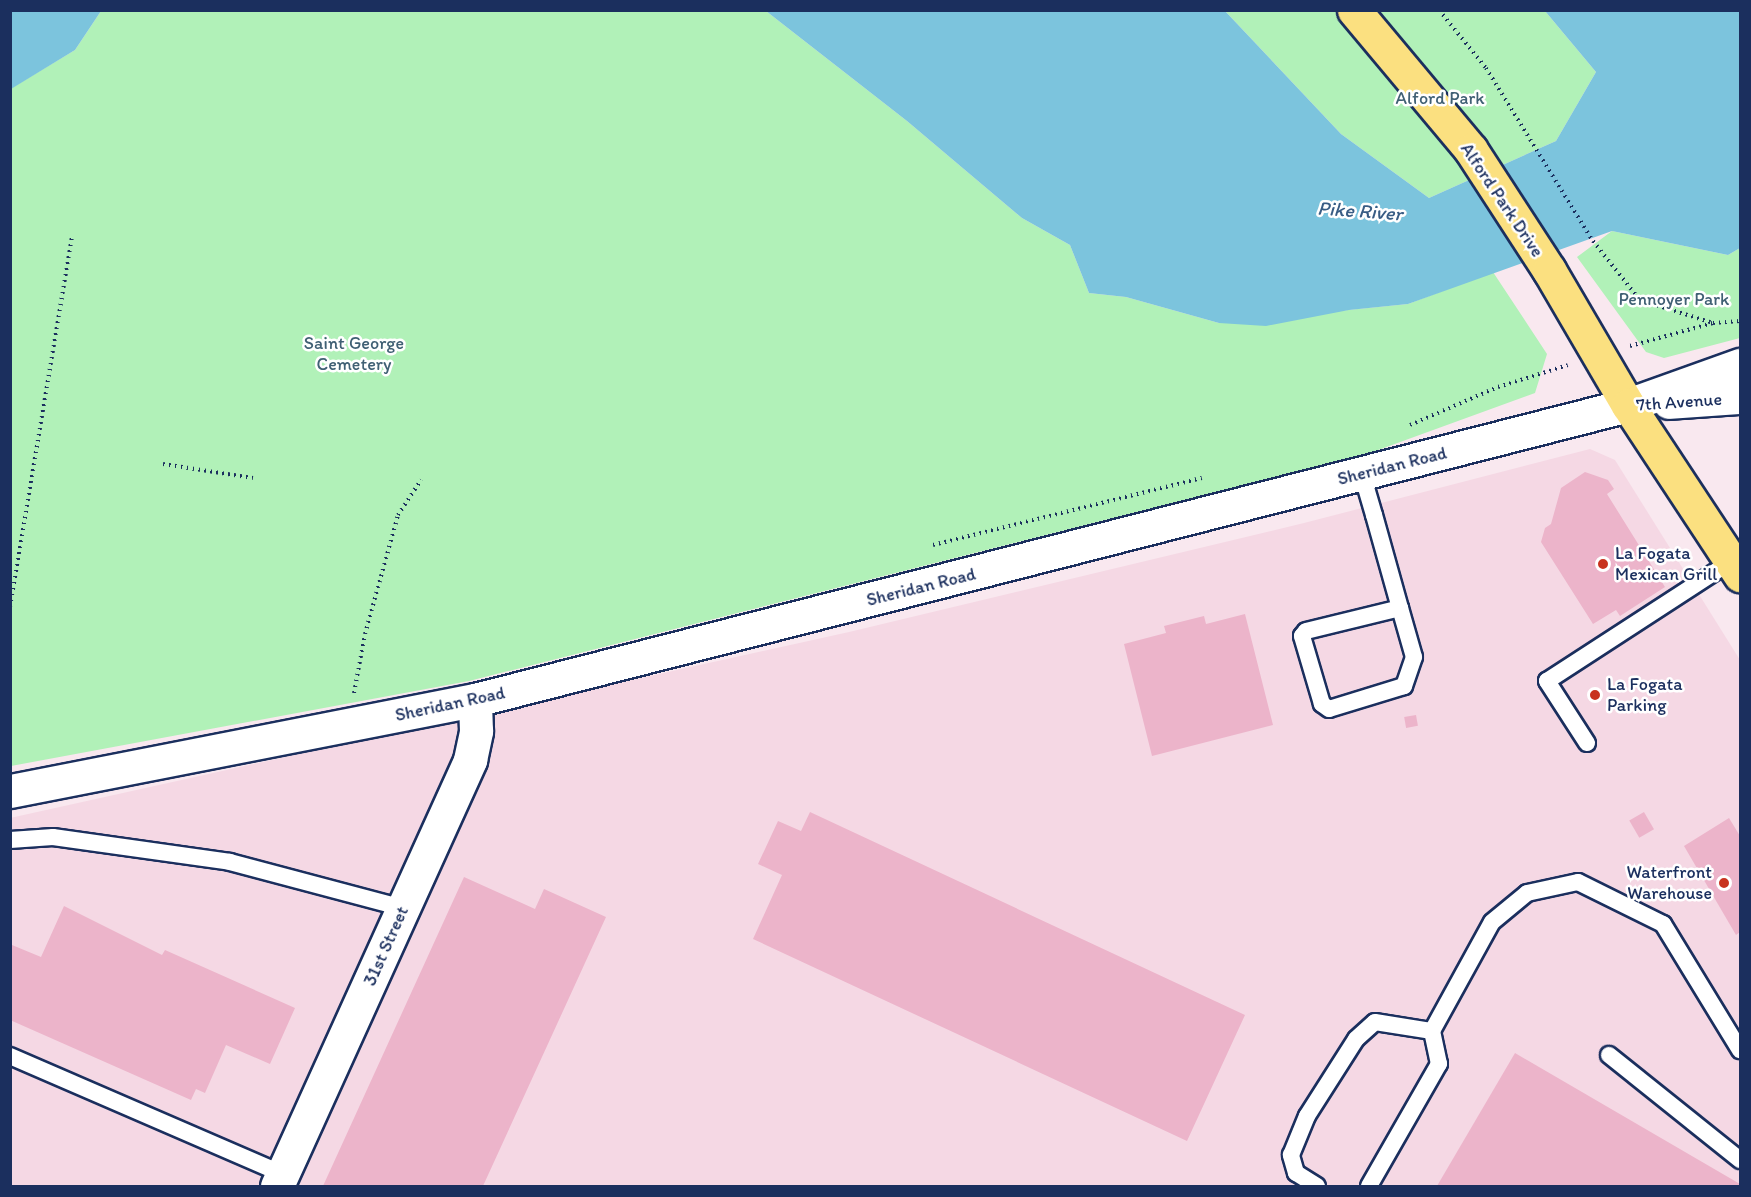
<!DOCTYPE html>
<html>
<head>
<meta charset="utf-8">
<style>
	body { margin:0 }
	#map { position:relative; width:1751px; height:1197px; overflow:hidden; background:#f9e8ef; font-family:Itim,sans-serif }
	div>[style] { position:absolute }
	.built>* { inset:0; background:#f5d8e4 }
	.green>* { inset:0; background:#b1f1b8 }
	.water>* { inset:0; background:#7cc4dd }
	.building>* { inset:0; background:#ecb4ca; transform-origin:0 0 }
	.path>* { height:4px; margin-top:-2px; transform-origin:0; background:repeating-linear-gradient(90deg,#1b2f5e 0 1.5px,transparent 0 6px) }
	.roads { filter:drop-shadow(2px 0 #1b2f5e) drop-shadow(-2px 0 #1b2f5e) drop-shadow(0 2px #1b2f5e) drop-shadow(0 -2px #1b2f5e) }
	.service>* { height:16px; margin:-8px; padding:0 8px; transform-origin:8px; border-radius:8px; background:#fff }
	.minor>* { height:33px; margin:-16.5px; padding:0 16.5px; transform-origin:16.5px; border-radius:16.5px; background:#fff }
	.tertiary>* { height:33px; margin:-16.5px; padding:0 16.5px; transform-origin:16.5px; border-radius:16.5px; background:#fff }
	.primary>* { height:33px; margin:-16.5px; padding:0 16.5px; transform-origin:16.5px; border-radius:16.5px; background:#fbe080 }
	.dots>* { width:16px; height:16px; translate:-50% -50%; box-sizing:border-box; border:3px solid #fff; border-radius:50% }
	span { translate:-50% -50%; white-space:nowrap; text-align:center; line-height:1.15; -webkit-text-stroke:5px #fff; paint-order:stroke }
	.park-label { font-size:18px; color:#406074 }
	.street-label { font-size:18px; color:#1b2f5e }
	.poi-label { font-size:18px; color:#1b2f5e }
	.left { translate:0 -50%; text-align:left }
	.right { translate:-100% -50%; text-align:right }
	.water-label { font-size:20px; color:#385c84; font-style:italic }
	.frame { position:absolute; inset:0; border:12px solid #1b2f5e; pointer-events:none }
</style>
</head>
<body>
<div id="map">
	<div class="built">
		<i style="clip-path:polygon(1590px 449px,1615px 460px,1740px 660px,1740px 1186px,11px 1186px,10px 818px,849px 632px,1304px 523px)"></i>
	</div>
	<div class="green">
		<i style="clip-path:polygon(101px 11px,766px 11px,907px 121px,1022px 218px,1070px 245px,1089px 293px,1126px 297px,1219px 323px,1408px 304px,1493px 272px,1547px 354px,1535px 393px,1370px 453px,469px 681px,11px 766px,10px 89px,75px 50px)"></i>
		<i style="clip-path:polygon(1225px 11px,1545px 11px,1596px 72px,1556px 141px,1429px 198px,1341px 134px)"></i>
		<i style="clip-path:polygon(1612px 231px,1728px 255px,1740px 248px,1740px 338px,1664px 358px,1646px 352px,1577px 257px)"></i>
	</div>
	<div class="water">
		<i style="clip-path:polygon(10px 11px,11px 10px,101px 11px,75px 50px,11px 89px)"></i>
		<i style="clip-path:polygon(766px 11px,1225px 11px,1341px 134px,1429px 198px,1556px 141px,1596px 72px,1545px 11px,1740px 11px,1740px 248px,1728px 255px,1612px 231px,1408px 304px,1349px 310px,1266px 326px,1219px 323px,1126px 297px,1089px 293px,1070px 245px,1022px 218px,907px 121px)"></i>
	</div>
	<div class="building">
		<i style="clip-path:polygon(1585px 472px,1608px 480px,1614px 489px,1607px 494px,1665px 587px,1620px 616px,1616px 610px,1593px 624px,1541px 542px,1545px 528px,1551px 524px,1561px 488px)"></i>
		<i style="clip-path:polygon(1245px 614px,1273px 725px,1152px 756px,1124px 644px,1166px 633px,1164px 626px,1204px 616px,1206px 624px)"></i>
		<i style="left:1416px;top:715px;width:11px;height:12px;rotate:80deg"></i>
		<i style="clip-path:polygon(810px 812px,1245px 1015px,1187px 1141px,753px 939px,782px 875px,758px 864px,778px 821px,801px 831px)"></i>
		<i style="left:1644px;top:812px;width:20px;height:17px;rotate:60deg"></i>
		<i style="clip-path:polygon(1729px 818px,1740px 836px,1740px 932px,1736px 935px,1684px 846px)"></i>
		<i style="clip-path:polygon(464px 877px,535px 909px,544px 889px,606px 917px,483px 1186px,323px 1186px)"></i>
		<i style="clip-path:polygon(64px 906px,162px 955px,165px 950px,295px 1008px,270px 1064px,226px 1045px,205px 1093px,196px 1089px,191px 1100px,10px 1020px,12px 945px,41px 957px)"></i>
		<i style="clip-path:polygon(1515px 1053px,1740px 1184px,1740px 1186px,1437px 1186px)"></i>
	</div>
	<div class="path">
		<i style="left:1439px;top:10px;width:75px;rotate:51deg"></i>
		<i style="left:1486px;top:68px;width:203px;rotate:58.3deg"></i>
		<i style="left:1593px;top:241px;width:75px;rotate:51.5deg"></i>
		<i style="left:1640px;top:300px;width:77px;rotate:17.5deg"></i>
		<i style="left:1713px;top:323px;width:27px;rotate:-4deg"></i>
		<i style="left:1630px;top:346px;width:86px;rotate:-15.5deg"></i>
		<i style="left:1410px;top:425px;width:96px;rotate:-23.4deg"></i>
		<i style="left:1498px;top:387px;width:73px;rotate:-17.4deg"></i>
		<i style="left:163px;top:464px;width:91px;rotate:8.8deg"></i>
		<i style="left:933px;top:545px;width:277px;rotate:-14deg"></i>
		<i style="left:10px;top:607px;width:375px;rotate:-80.5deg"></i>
		<i style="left:354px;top:693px;width:60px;rotate:-79.4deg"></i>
		<i style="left:365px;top:634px;width:123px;rotate:-74.5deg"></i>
		<i style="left:398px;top:515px;width:42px;rotate:-56.7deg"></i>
	</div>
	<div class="roads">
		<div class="service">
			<i style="left:1362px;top:474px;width:43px;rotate:73.7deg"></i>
			<i style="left:1374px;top:515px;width:97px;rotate:74.4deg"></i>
			<i style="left:1400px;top:608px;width:51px;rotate:74.1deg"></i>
			<i style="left:1414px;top:657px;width:31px;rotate:109deg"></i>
			<i style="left:1404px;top:686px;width:78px;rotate:163deg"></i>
			<i style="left:1329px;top:709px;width:9px;rotate:-144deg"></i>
			<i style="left:1322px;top:704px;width:71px;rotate:-106.4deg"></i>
			<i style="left:1302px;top:636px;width:6px;rotate:-51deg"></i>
			<i style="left:1306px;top:631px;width:97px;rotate:-13.7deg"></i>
			<i style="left:1587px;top:743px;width:74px;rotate:-122.8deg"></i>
			<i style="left:1547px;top:681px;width:221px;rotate:-33deg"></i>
			<i style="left:10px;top:840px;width:43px;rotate:-4deg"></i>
			<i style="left:53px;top:837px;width:179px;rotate:8deg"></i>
			<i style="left:230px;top:862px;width:179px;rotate:14.9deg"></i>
			<i style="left:1609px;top:1055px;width:168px;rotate:38.7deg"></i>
			<i style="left:10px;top:1056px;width:297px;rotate:23.4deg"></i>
			<i style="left:1317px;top:1186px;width:25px;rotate:-148deg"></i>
			<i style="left:1296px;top:1173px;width:19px;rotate:-106deg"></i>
			<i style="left:1291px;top:1155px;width:42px;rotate:-67.7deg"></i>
			<i style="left:1307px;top:1116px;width:91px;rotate:-57.5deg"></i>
			<i style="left:1356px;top:1039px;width:25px;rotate:-42deg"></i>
			<i style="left:1375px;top:1022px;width:58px;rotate:9deg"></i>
			<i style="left:1369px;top:1186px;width:141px;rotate:-60.2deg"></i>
			<i style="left:1439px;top:1064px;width:34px;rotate:-102deg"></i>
			<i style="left:1432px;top:1031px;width:124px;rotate:-61.2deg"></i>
			<i style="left:1492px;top:922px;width:45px;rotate:-39.6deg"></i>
			<i style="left:1527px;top:893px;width:52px;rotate:-12.2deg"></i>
			<i style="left:1578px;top:882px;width:95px;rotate:26.3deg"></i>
			<i style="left:1663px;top:924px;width:148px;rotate:58.6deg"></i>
		</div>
		<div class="minor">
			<i style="left:277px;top:1186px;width:468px;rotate:-65.6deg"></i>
			<i style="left:470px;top:760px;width:30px;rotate:-78deg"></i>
			<i style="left:476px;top:731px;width:31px;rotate:-92deg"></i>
		</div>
		<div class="tertiary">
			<i style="left:1669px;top:402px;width:71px;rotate:-4deg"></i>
			<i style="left:10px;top:791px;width:474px;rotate:-11.1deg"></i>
			<i style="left:475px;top:700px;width:1190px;rotate:-14.35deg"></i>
			<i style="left:1628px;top:405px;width:119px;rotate:-19.7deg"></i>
		</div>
		<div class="primary">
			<i style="left:1354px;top:10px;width:182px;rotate:50.1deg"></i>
			<i style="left:1471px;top:150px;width:143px;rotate:57deg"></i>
			<i style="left:1549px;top:270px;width:156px;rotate:59.7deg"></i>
			<i style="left:1628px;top:405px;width:204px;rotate:56.6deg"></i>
		</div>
	</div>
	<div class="dots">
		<i style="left:1603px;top:564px;background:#c8321e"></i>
		<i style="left:1595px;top:695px;background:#c8321e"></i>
		<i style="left:1724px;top:883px;background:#c8321e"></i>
	</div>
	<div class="park-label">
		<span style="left:1440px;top:98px">Alford Park</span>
		<span style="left:1674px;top:299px">Pennoyer Park</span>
		<span style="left:354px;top:354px">Saint George<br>Cemetery</span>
	</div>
	<div class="street-label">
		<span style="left:1502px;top:200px;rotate:56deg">Alford Park Drive</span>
		<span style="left:1679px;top:402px;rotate:-4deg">7th Avenue</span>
		<span style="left:1392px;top:466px;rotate:-14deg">Sheridan Road</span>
		<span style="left:921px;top:587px;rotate:-14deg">Sheridan Road</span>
		<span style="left:450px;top:704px;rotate:-12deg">Sheridan Road</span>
		<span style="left:386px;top:946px;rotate:-66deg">31st Street</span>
	</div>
	<div class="poi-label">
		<span class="left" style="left:1615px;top:564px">La Fogata<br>Mexican Grill</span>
		<span class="left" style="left:1607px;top:695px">La Fogata<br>Parking</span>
		<span class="right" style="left:1712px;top:883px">Waterfront<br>Warehouse</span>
	</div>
	<div class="water-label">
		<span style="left:1360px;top:211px;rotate:4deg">Pike River</span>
	</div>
	<div class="frame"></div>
</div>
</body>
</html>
